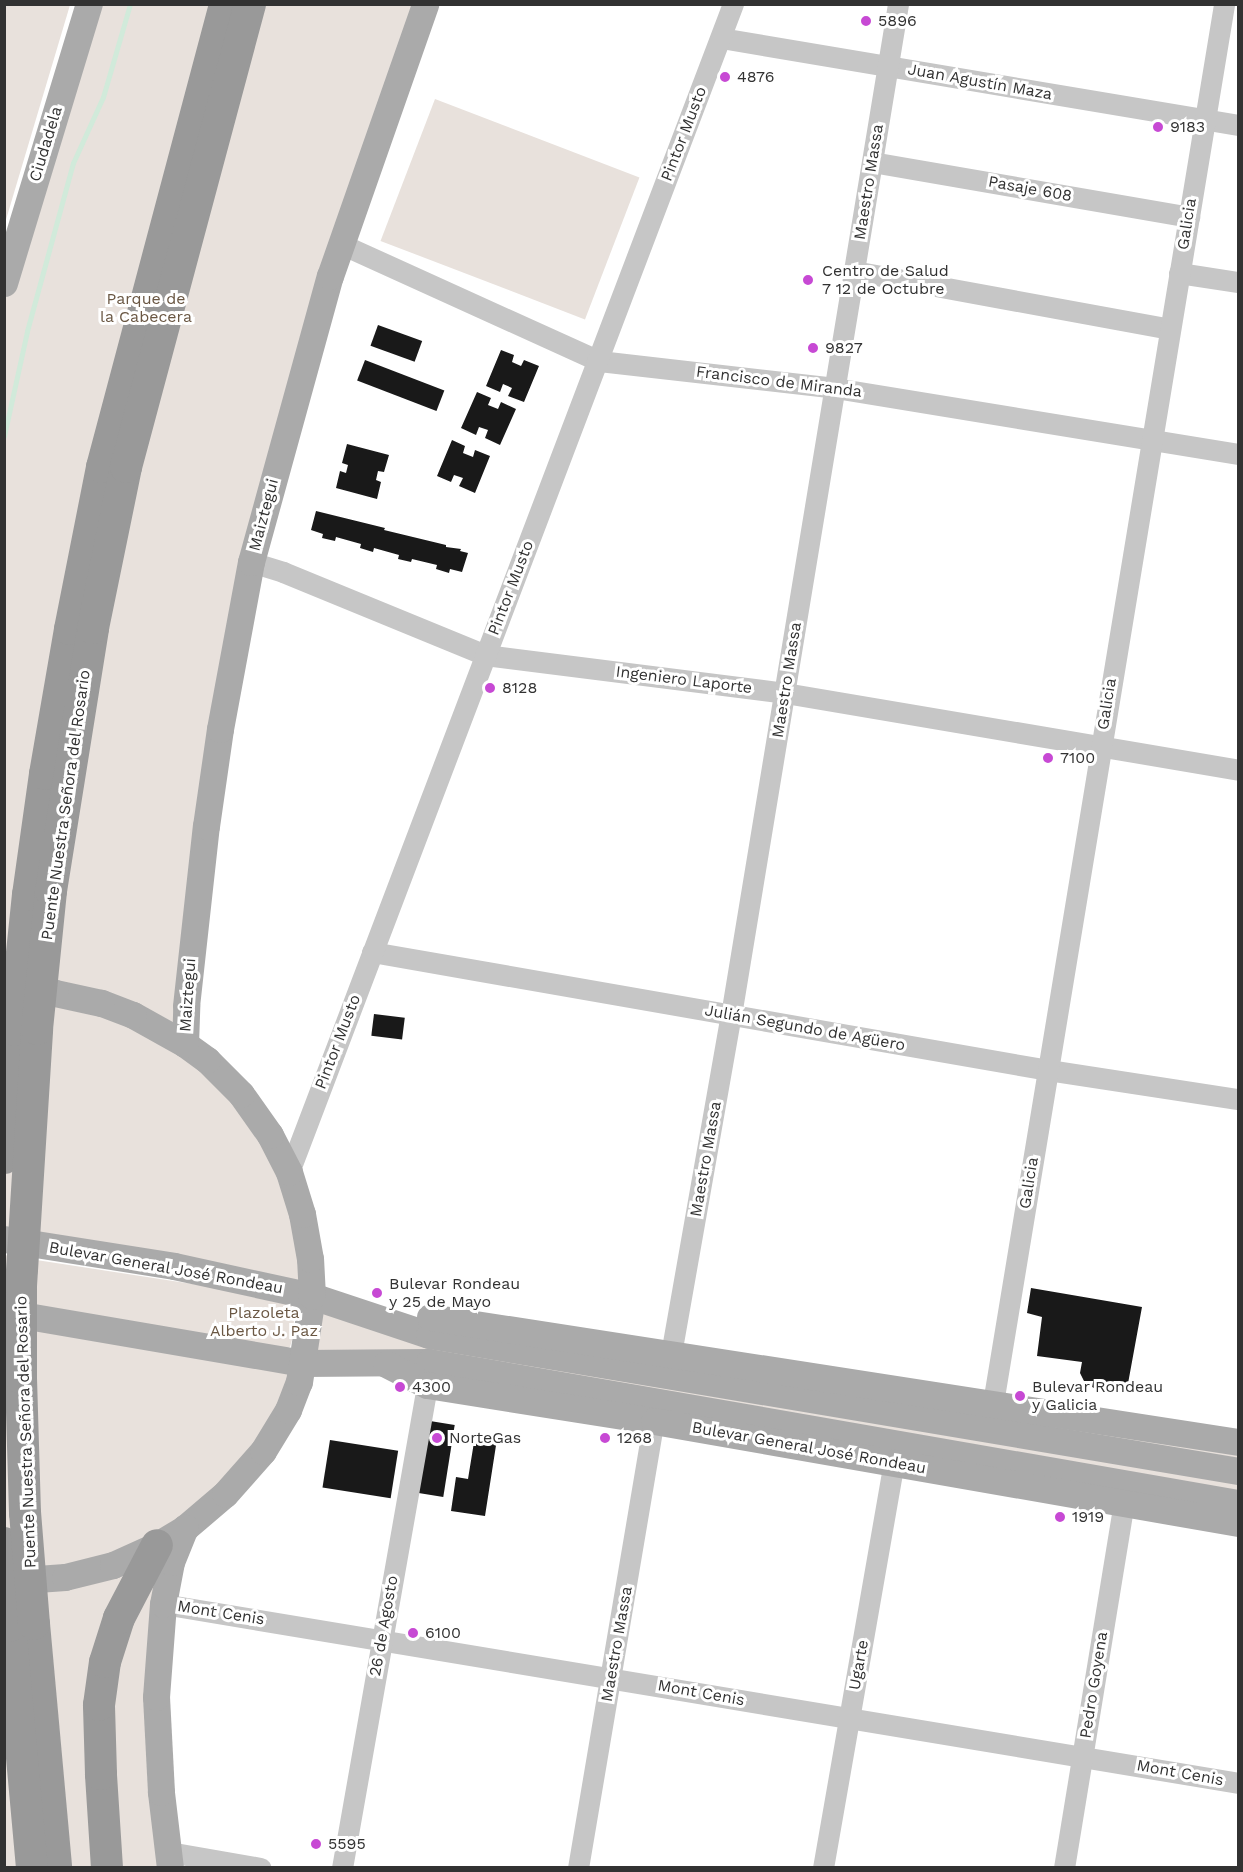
<!DOCTYPE html>
<html>
<head>
<meta charset="utf-8">
<style>
	body { margin:0 }
	#map { position:relative; width:1243px; height:1872px; overflow:hidden; background:#fff; font-family:"Work Sans",sans-serif }
	div>[style] { position:absolute }
	.green>* { inset:0; background:#e8e1dc; transform-origin:0 0 }
	.stream>* { height:5px; margin:-2.5px; padding:0 2.5px; transform-origin:2.5px; border-radius:2.5px; background:#d1eada }
	.building>* { inset:0; background:#191919; transform-origin:0 0 }
	.minor>* { height:21px; margin:-10.5px; padding:0 10.5px; transform-origin:10.5px; border-radius:10.5px; background:#c6c6c6 }
	.major>* { height:27px; margin:-13.5px; padding:0 13.5px; transform-origin:13.5px; border-radius:13.5px; background:#aaa }
	.highway>* { height:32px; margin:-16px; padding:0 16px; transform-origin:16px; border-radius:16px; background:#999 }
	.highway-bridge>* { height:32px; margin:-16px; padding:0 16px; transform-origin:16px; border-radius:16px; background:#999 }
	.dots>* { width:16px; height:16px; translate:-50% -50%; box-sizing:border-box; border:3px solid #fff; border-radius:50% }
	span { translate:-50% -50%; white-space:nowrap; text-align:center; line-height:1.15; -webkit-text-stroke:6px #fff; paint-order:stroke }
	.poi-label { font-size:16px; color:#323232 }
	.left { translate:0 -50%; text-align:left }
	.street-label { font-size:16px; color:#323232 }
	.park-label { font-size:16px; color:#6a5743 }
	.frame { position:absolute; inset:0; border:6px solid #323232; pointer-events:none }
</style>
</head>
<body>
<div id="map">
	<div class="green">
		<i style="clip-path:polygon(5px 4px,70px 5px,5px 223px,4px 5px)"></i>
		<i style="clip-path:polygon(89px 5px,425px 5px,251px 562px,186px 1044px,270px 1135px,312px 1295px,396px 1322px,1238px 1442px,1238px 1523px,383px 1363px,303px 1363px,288px 1410px,185px 1528px,163px 1604px,170px 1867px,5px 1867px,5px 1312px,302px 1363px,312px 1296px,5px 1239px,5px 283px)"></i>
		<i style="left:435px;top:99px;width:219px;height:152px;rotate:21deg"></i>
		<i style="clip-path:polygon(4px 1255px,277px 1297px,289px 1303px,295px 1311px,292px 1340px,290px 1347px,284px 1350px,5px 1302px)"></i>
	</div>
	<div class="stream">
		<i style="left:4px;top:436px;width:107px;rotate:-77.6deg"></i>
		<i style="left:27px;top:331px;width:174px;rotate:-74.7deg"></i>
		<i style="left:73px;top:163px;width:72px;rotate:-65.6deg"></i>
		<i style="left:103px;top:97px;width:97px;rotate:-73.8deg"></i>
	</div>
	<div class="building">
		<i style="left:378px;top:325px;width:47px;height:22px;rotate:20deg"></i>
		<i style="clip-path:polygon(501px 350px,514px 355px,512px 362px,521px 366px,524px 360px,539px 366px,524px 402px,508px 396px,512px 388px,503px 384px,500px 392px,486px 386px)"></i>
		<i style="left:365px;top:360px;width:85px;height:22px;rotate:21deg"></i>
		<i style="clip-path:polygon(477px 392px,491px 398px,488px 405px,498px 409px,501px 402px,516px 409px,500px 445px,485px 438px,488px 430px,479px 427px,476px 435px,461px 428px)"></i>
		<i style="clip-path:polygon(452px 440px,465px 446px,463px 453px,473px 457px,475px 450px,490px 456px,475px 493px,459px 486px,463px 478px,454px 475px,451px 482px,437px 476px)"></i>
		<i style="clip-path:polygon(347px 444px,389px 455px,384px 472px,378px 471px,376px 480px,381px 482px,377px 499px,336px 488px,340px 471px,346px 473px,348px 465px,342px 463px)"></i>
		<i style="clip-path:polygon(316px 511px,385px 528px,384px 530px,446px 545px,446px 547px,461px 549px,460px 551px,468px 553px,462px 572px,450px 569px,449px 573px,436px 569px,437px 565px,412px 559px,411px 562px,398px 559px,399px 555px,374px 548px,373px 552px,360px 548px,361px 544px,336px 537px,335px 541px,322px 538px,323px 534px,311px 530px)"></i>
		<i style="left:374px;top:1014px;width:31px;height:22px;rotate:7deg"></i>
		<i style="clip-path:polygon(1031px 1288px,1142px 1307px,1127px 1389px,1109px 1392px,1094px 1388px,1085px 1383px,1080px 1373px,1082px 1362px,1037px 1356px,1042px 1317px,1027px 1313px)"></i>
		<i style="left:430px;top:1421px;width:25px;height:73px;rotate:9deg"></i>
		<i style="clip-path:polygon(475px 1436px,497px 1439px,485px 1516px,451px 1511px,456px 1477px,468px 1479px)"></i>
		<i style="left:330px;top:1440px;width:69px;height:48px;rotate:9deg"></i>
	</div>
	<div class="minor">
		<i style="left:721px;top:38px;width:524px;rotate:9.55deg"></i>
		<i style="left:872px;top:162px;width:322px;rotate:9.8deg"></i>
		<i style="left:341px;top:244px;width:283px;rotate:24.4deg"></i>
		<i style="left:599px;top:361px;width:238px;rotate:6.5deg"></i>
		<i style="left:835px;top:388px;width:408px;rotate:9.3deg"></i>
		<i style="left:854px;top:271px;width:321px;rotate:10.4deg"></i>
		<i style="left:1179px;top:273px;width:60px;rotate:8.7deg"></i>
		<i style="left:251px;top:562px;width:34px;rotate:17deg"></i>
		<i style="left:283px;top:572px;width:218px;rotate:22.3deg"></i>
		<i style="left:485px;top:655px;width:302px;rotate:7.2deg"></i>
		<i style="left:785px;top:693px;width:459px;rotate:9.6deg"></i>
		<i style="left:372px;top:952px;width:686px;rotate:9.9deg"></i>
		<i style="left:1048px;top:1070px;width:192px;rotate:8.7deg"></i>
		<i style="left:289px;top:1172px;width:1250px;rotate:-69.19deg"></i>
		<i style="left:671px;top:1354px;width:344px;rotate:-80deg"></i>
		<i style="left:731px;top:1015px;width:1025px;rotate:-80.62deg"></i>
		<i style="left:993px;top:1403px;width:1418px;rotate:-80.62deg"></i>
		<i style="left:163px;top:1604px;width:1090px;rotate:9.45deg"></i>
		<i style="left:169px;top:1852px;width:93px;rotate:9.9deg"></i>
		<i style="left:342px;top:1868px;width:490px;rotate:-80deg"></i>
		<i style="left:578px;top:1868px;width:453px;rotate:-80.4deg"></i>
		<i style="left:823px;top:1868px;width:412px;rotate:-80.1deg"></i>
		<i style="left:1064px;top:1868px;width:370px;rotate:-80.7deg"></i>
	</div>
	<div class="major">
		<i style="left:4px;top:283px;width:292px;rotate:-73.1deg"></i>
		<i style="left:185px;top:1044px;width:38px;rotate:-88deg"></i>
		<i style="left:186px;top:1006px;width:181px;rotate:-83.7deg"></i>
		<i style="left:206px;top:826px;width:98px;rotate:-81.8deg"></i>
		<i style="left:220px;top:729px;width:170px;rotate:-79.5deg"></i>
		<i style="left:251px;top:562px;width:297px;rotate:-74.6deg"></i>
		<i style="left:330px;top:276px;width:288px;rotate:-70.7deg"></i>
		<i style="left:4px;top:1239px;width:172px;rotate:9deg"></i>
		<i style="left:174px;top:1266px;width:141px;rotate:12.3deg"></i>
		<i style="left:312px;top:1296px;width:123px;rotate:18.4deg"></i>
		<i style="left:429px;top:1335px;width:820px;rotate:9.54deg"></i>
		<i style="left:4px;top:1312px;width:302px;rotate:9.7deg"></i>
		<i style="left:302px;top:1363px;width:127px;rotate:-0.5deg"></i>
		<i style="left:429px;top:1362px;width:821px;rotate:9.89deg"></i>
		<i style="left:430px;top:1317px;width:818px;rotate:8.79deg"></i>
		<i style="left:386px;top:1364px;width:46px;rotate:27.1deg"></i>
		<i style="left:427px;top:1385px;width:230px;rotate:9deg"></i>
		<i style="left:654px;top:1421px;width:593px;rotate:9.91deg"></i>
		<i style="left:9px;top:1581px;width:56px;rotate:-4.1deg"></i>
		<i style="left:65px;top:1577px;width:49px;rotate:-14deg"></i>
		<i style="left:113px;top:1565px;width:48px;rotate:-24.4deg"></i>
		<i style="left:157px;top:1545px;width:33px;rotate:-31deg"></i>
		<i style="left:185px;top:1528px;width:52px;rotate:-40.4deg"></i>
		<i style="left:225px;top:1494px;width:57px;rotate:-48.5deg"></i>
		<i style="left:263px;top:1451px;width:48px;rotate:-58.6deg"></i>
		<i style="left:288px;top:1410px;width:30px;rotate:-69deg"></i>
		<i style="left:299px;top:1382px;width:87px;rotate:-81.4deg"></i>
		<i style="left:312px;top:1296px;width:37px;rotate:-93deg"></i>
		<i style="left:310px;top:1259px;width:46px;rotate:-100.1deg"></i>
		<i style="left:302px;top:1214px;width:44px;rotate:-107.2deg"></i>
		<i style="left:289px;top:1172px;width:42px;rotate:-117.2deg"></i>
		<i style="left:270px;top:1135px;width:50px;rotate:-125.3deg"></i>
		<i style="left:241px;top:1094px;width:48px;rotate:-135deg"></i>
		<i style="left:207px;top:1060px;width:27px;rotate:-144deg"></i>
		<i style="left:185px;top:1044px;width:60px;rotate:-150.9deg"></i>
		<i style="left:133px;top:1015px;width:34px;rotate:-159deg"></i>
		<i style="left:101px;top:1003px;width:47px;rotate:-167.7deg"></i>
		<i style="left:55px;top:993px;width:34px;rotate:-178deg"></i>
		<i style="left:170px;top:1868px;width:77px;rotate:-96.8deg"></i>
		<i style="left:161px;top:1792px;width:95px;rotate:-93deg"></i>
		<i style="left:156px;top:1697px;width:93px;rotate:-85.7deg"></i>
		<i style="left:163px;top:1604px;width:43px;rotate:-79.2deg"></i>
		<i style="left:171px;top:1562px;width:37px;rotate:-68deg"></i>
	</div>
	<div class="highway">
		<i style="left:34px;top:1624px;width:245px;rotate:84.8deg"></i>
		<i style="left:10px;top:1626px;width:243px;rotate:84.8deg"></i>
		<i style="left:107px;top:1868px;width:94px;rotate:-93.7deg"></i>
		<i style="left:101px;top:1774px;width:69px;rotate:-91.7deg"></i>
		<i style="left:99px;top:1705px;width:43px;rotate:-82.1deg"></i>
		<i style="left:105px;top:1662px;width:46px;rotate:-72.3deg"></i>
		<i style="left:119px;top:1618px;width:82px;rotate:-62.5deg"></i>
	</div>
	<div class="highway-bridge">
		<i style="left:4px;top:1158px;width:128px;rotate:-85.5deg"></i>
		<i style="left:14px;top:1030px;width:136px;rotate:-84.1deg"></i>
		<i style="left:28px;top:895px;width:122px;rotate:-82deg"></i>
		<i style="left:45px;top:774px;width:147px;rotate:-80.2deg"></i>
		<i style="left:70px;top:629px;width:165px;rotate:-78.8deg"></i>
		<i style="left:102px;top:467px;width:479px;rotate:-75.1deg"></i>
		<i style="left:4px;top:1543px;width:83px;rotate:85.9deg"></i>
		<i style="left:34px;top:1624px;width:111px;rotate:-94.6deg"></i>
		<i style="left:25px;top:1513px;width:135px;rotate:-91.7deg"></i>
		<i style="left:21px;top:1378px;width:92px;rotate:-90deg"></i>
		<i style="left:21px;top:1286px;width:257px;rotate:-86.4deg"></i>
		<i style="left:37px;top:1029px;width:139px;rotate:-84.2deg"></i>
		<i style="left:51px;top:891px;width:266px;rotate:-80.9deg"></i>
		<i style="left:93px;top:628px;width:164px;rotate:-78.4deg"></i>
		<i style="left:126px;top:467px;width:479px;rotate:-75deg"></i>
	</div>
	<div class="dots">
		<i style="left:866px;top:21px;background:#c749d4"></i>
		<i style="left:725px;top:77px;background:#c749d4"></i>
		<i style="left:1158px;top:127px;background:#c749d4"></i>
		<i style="left:808px;top:280px;background:#c749d4"></i>
		<i style="left:813px;top:348px;background:#c749d4"></i>
		<i style="left:490px;top:688px;background:#c749d4"></i>
		<i style="left:1048px;top:758px;background:#c749d4"></i>
		<i style="left:377px;top:1293px;background:#c749d4"></i>
		<i style="left:400px;top:1387px;background:#c749d4"></i>
		<i style="left:1020px;top:1396px;background:#c749d4"></i>
		<i style="left:437px;top:1438px;background:#c749d4"></i>
		<i style="left:605px;top:1438px;background:#c749d4"></i>
		<i style="left:1060px;top:1517px;background:#c749d4"></i>
		<i style="left:413px;top:1633px;background:#c749d4"></i>
		<i style="left:316px;top:1844px;background:#c749d4"></i>
	</div>
	<div class="poi-label">
		<span class="left" style="left:878px;top:21px">5896</span>
		<span class="left" style="left:737px;top:77px">4876</span>
		<span class="left" style="left:1170px;top:127px">9183</span>
		<span class="left" style="left:822px;top:280px">Centro de Salud<br>7 12 de Octubre</span>
		<span class="left" style="left:825px;top:348px">9827</span>
		<span class="left" style="left:502px;top:688px">8128</span>
		<span class="left" style="left:1060px;top:758px">7100</span>
		<span class="left" style="left:389px;top:1293px">Bulevar Rondeau<br>y 25 de Mayo</span>
		<span class="left" style="left:412px;top:1387px">4300</span>
		<span class="left" style="left:1032px;top:1396px">Bulevar Rondeau<br>y Galicia</span>
		<span class="left" style="left:449px;top:1438px">NorteGas</span>
		<span class="left" style="left:617px;top:1438px">1268</span>
		<span class="left" style="left:1072px;top:1517px">1919</span>
		<span class="left" style="left:425px;top:1633px">6100</span>
		<span class="left" style="left:328px;top:1844px">5595</span>
	</div>
	<div class="street-label">
		<span style="left:980px;top:82px;rotate:10deg">Juan Agustín Maza</span>
		<span style="left:684px;top:134px;rotate:-69deg">Pintor Musto</span>
		<span style="left:46px;top:144px;rotate:-73deg">Ciudadela</span>
		<span style="left:869px;top:182px;rotate:-81deg">Maestro Massa</span>
		<span style="left:1030px;top:189px;rotate:10deg">Pasaje 608</span>
		<span style="left:1187px;top:224px;rotate:-81deg">Galicia</span>
		<span style="left:779px;top:382px;rotate:7deg">Francisco de Miranda</span>
		<span style="left:264px;top:515px;rotate:-75deg">Maiztegui</span>
		<span style="left:511px;top:588px;rotate:-69deg">Pintor Musto</span>
		<span style="left:684px;top:680px;rotate:7deg">Ingeniero Laporte</span>
		<span style="left:787px;top:680px;rotate:-81deg">Maestro Massa</span>
		<span style="left:1107px;top:704px;rotate:-81deg">Galicia</span>
		<span style="left:66px;top:805px;rotate:-82deg">Puente Nuestra Señora del Rosario</span>
		<span style="left:188px;top:995px;rotate:-86deg">Maiztegui</span>
		<span style="left:805px;top:1028px;rotate:10deg">Julián Segundo de Agüero</span>
		<span style="left:338px;top:1042px;rotate:-69deg">Pintor Musto</span>
		<span style="left:706px;top:1159px;rotate:-80deg">Maestro Massa</span>
		<span style="left:1029px;top:1183px;rotate:-81deg">Galicia</span>
		<span style="left:166px;top:1268px;rotate:10deg">Bulevar General José Rondeau</span>
		<span style="left:26px;top:1432px;rotate:-92deg">Puente Nuestra Señora del Rosario</span>
		<span style="left:809px;top:1448px;rotate:10deg">Bulevar General José Rondeau</span>
		<span style="left:221px;top:1613px;rotate:9deg">Mont Cenis</span>
		<span style="left:384px;top:1626px;rotate:-80deg">26 de Agosto</span>
		<span style="left:617px;top:1644px;rotate:-80deg">Maestro Massa</span>
		<span style="left:859px;top:1665px;rotate:-80deg">Ugarte</span>
		<span style="left:1094px;top:1685px;rotate:-81deg">Pedro Goyena</span>
		<span style="left:701px;top:1693px;rotate:10deg">Mont Cenis</span>
		<span style="left:1180px;top:1773px;rotate:10deg">Mont Cenis</span>
	</div>
	<div class="park-label">
		<span style="left:146px;top:308px">Parque de<br>la Cabecera</span>
		<span style="left:264px;top:1322px">Plazoleta<br>Alberto J. Paz</span>
	</div>
	<div class="frame"></div>
</div>
</body>
</html>
